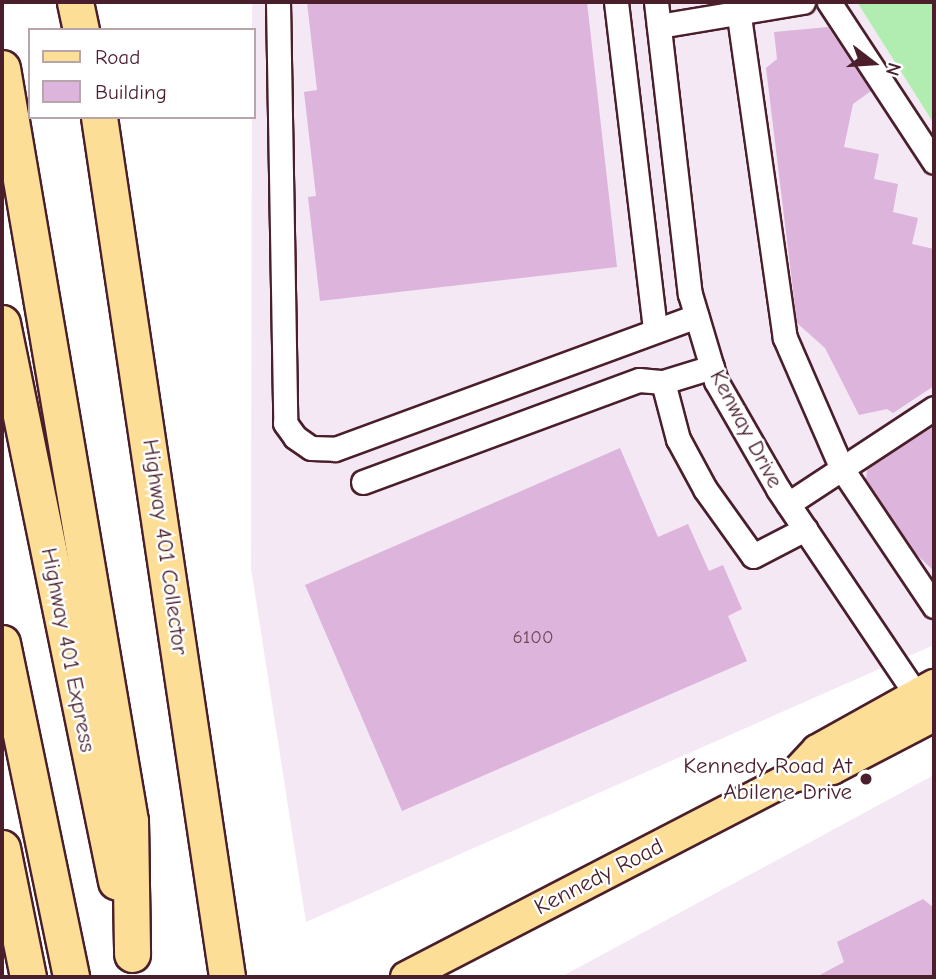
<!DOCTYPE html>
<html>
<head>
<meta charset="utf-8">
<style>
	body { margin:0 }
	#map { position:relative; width:936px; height:979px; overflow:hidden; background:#fff; font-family:"Comic Neue",sans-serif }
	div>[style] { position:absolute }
	.built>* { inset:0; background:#f4e8f4 }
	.green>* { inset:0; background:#b1ecb1 }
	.building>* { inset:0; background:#dcb4dc }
	.roads { filter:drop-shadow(2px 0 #4a1f2b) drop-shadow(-2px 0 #4a1f2b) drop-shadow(0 2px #4a1f2b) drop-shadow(0 -2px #4a1f2b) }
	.minor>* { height:23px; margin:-11.5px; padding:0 11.5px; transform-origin:11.5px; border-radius:11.5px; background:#fff }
	.major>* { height:30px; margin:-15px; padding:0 15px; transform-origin:15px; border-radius:15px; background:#fdde96 }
	.highway>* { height:35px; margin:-17.5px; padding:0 17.5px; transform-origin:17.5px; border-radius:17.5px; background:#fdde96 }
	.dots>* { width:19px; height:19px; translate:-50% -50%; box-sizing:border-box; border:4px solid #fff; border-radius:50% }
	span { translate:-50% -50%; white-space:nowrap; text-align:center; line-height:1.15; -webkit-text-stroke:5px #fff; paint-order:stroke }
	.number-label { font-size:19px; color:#6e4457 }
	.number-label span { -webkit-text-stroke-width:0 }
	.street-label { font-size:23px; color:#4a1f2b }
	.poi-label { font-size:23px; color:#4a1f2b }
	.right { translate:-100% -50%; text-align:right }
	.frame { position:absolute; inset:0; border:4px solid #4a1f2b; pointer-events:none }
	.legend { position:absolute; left:28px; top:28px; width:228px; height:91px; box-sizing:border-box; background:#fff; border:2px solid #b7a5aa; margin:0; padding:9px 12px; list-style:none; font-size:21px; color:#4a1f2b }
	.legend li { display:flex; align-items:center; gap:14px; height:35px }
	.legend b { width:35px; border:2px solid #b7a5aa }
	.north { position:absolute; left:838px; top:28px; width:70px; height:70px; -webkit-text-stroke:5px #fff; paint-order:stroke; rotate:107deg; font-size:19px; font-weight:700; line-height:28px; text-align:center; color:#4a1f2b }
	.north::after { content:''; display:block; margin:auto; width:24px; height:32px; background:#4a1f2b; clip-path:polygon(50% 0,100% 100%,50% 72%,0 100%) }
</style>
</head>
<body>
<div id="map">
	<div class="built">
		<i style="clip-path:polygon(252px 2px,857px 2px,934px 124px,934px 645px,306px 922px,251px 568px)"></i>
		<i style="clip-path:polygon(934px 775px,934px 977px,561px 977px)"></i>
	</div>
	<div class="green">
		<i style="clip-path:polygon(857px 2px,934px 2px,934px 124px)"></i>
	</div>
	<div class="building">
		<i style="clip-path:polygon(307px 2px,587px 2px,617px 267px,320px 301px,308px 197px,316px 196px,304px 92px,317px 90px)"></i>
		<i style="clip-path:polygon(828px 27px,871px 91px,853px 104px,844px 147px,879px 154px,874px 179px,898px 184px,893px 212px,918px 218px,912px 244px,934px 249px,934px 386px,893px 413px,887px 409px,859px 415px,825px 348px,797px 323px,766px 68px,777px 59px,774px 32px)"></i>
		<i style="clip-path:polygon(934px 426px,934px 571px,916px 554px,866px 480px,867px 469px)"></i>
		<i style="clip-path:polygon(620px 448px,658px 537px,688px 524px,709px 571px,723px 565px,742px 609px,728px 616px,747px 661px,402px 811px,305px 585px)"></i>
		<i style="clip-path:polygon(923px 899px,934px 908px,934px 977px,816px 977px,844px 962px,837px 942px)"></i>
	</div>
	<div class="roads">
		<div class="minor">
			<i style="left:278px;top:2px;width:421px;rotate:89deg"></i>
			<i style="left:285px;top:423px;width:17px;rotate:54deg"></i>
			<i style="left:295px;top:437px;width:19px;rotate:35deg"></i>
			<i style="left:311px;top:448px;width:24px;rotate:2deg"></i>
			<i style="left:335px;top:449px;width:385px;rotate:-20.2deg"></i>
			<i style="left:616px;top:2px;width:331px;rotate:83.2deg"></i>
			<i style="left:656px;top:2px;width:294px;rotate:83.4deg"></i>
			<i style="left:690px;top:294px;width:91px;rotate:73.4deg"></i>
			<i style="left:716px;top:381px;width:125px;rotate:60.1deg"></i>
			<i style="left:778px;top:489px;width:264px;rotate:56.1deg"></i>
			<i style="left:737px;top:2px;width:339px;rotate:81.9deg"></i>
			<i style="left:785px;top:338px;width:143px;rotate:66.5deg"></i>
			<i style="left:842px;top:469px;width:165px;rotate:56.1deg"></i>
			<i style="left:829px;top:2px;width:191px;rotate:56.7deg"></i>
			<i style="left:659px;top:26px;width:146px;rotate:-9.5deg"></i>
			<i style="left:712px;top:367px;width:51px;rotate:163deg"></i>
			<i style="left:663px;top:382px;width:59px;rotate:75.3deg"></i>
			<i style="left:678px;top:439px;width:57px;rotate:61.6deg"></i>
			<i style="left:705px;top:489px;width:82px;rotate:54.4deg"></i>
			<i style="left:753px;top:556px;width:59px;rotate:-27.4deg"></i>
			<i style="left:363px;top:482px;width:294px;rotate:-20.3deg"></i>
			<i style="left:639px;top:380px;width:24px;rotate:5deg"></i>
			<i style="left:788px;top:504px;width:175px;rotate:-33.3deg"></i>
		</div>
		<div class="major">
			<i style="left:792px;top:777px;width:37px;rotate:-47deg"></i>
			<i style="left:817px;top:750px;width:134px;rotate:-29.1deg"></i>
			<i style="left:406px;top:977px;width:435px;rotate:-27.4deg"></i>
			<i style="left:792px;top:777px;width:41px;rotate:-11.3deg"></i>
			<i style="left:832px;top:769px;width:115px;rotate:-27.5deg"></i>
		</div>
		<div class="highway">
			<i style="left:75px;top:2px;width:29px;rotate:78deg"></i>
			<i style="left:2px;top:68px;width:764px;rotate:80.35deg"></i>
			<i style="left:130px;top:821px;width:133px;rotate:89.1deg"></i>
			<i style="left:99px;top:117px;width:869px;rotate:81.53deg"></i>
			<i style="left:2px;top:323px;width:570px;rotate:78.45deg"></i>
			<i style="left:2px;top:643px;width:341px;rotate:78.3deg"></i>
			<i style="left:2px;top:848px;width:132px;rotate:78.6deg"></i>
		</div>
	</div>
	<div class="dots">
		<i style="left:866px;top:779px;background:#4a1f2b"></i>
	</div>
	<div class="number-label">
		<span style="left:533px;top:638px">6100</span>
	</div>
	<div class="street-label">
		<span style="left:746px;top:429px;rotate:62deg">Kenway Drive</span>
		<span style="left:165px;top:547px;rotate:82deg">Highway 401 Collector</span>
		<span style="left:68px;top:650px;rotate:79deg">Highway 401 Express</span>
		<span style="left:599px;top:877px;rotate:-27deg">Kennedy Road</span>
	</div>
	<div class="poi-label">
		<span class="right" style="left:852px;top:779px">Kennedy Road At<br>Abilene Drive</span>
	</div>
	<div class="frame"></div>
	<ul class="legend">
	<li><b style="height:9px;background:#fdde96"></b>Road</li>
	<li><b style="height:19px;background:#dcb4dc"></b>Building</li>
	</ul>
	<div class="north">N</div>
</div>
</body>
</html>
